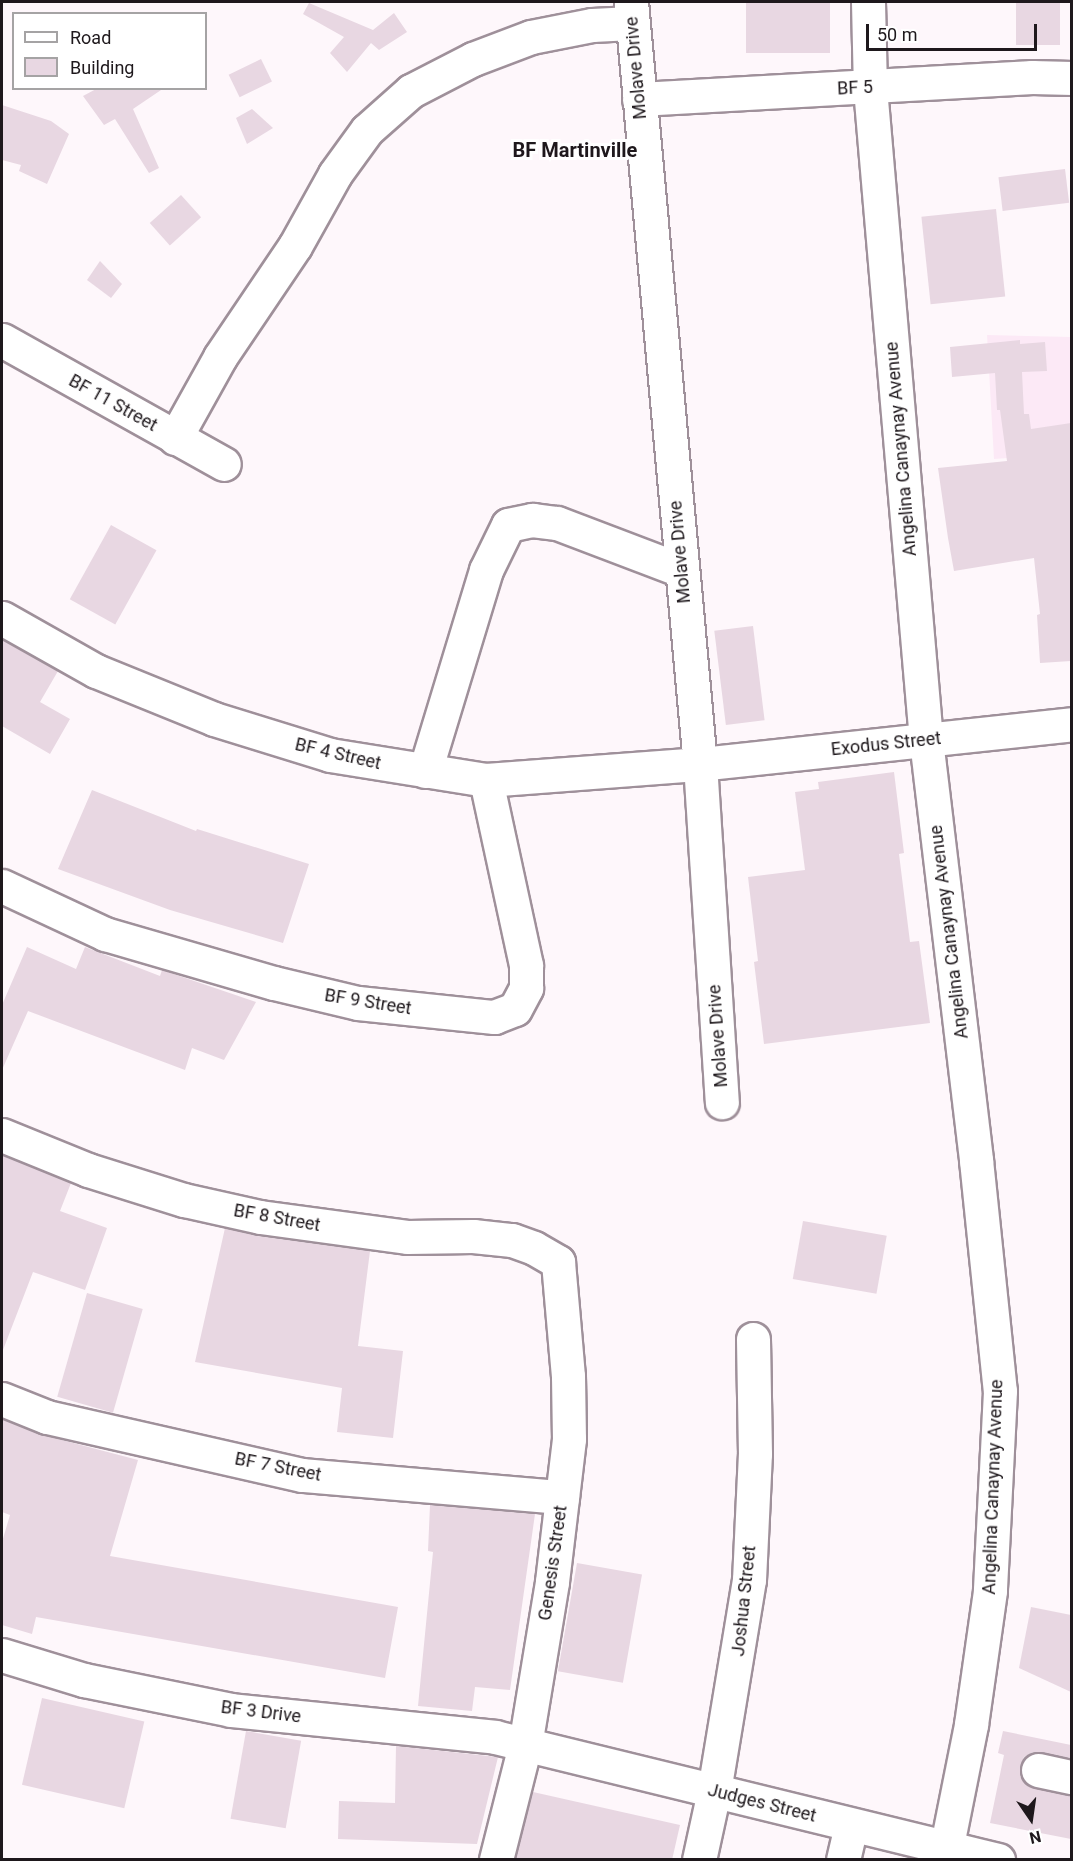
<!DOCTYPE html>
<html>
<head>
<meta charset="utf-8">
<style>
	body { margin:0 }
	#map { position:relative; width:1073px; height:1861px; overflow:hidden; background:#fef7fb; font-family:Roboto,sans-serif }
	div>[style] { position:absolute }
	.built>* { inset:0; background:#fce9f6 }
	.building>* { inset:0; background:#e8d7e2; transform-origin:0 0 }
	.roads { filter:drop-shadow(2px 0 #9f909a) drop-shadow(-2px 0 #9f909a) drop-shadow(0 2px #9f909a) drop-shadow(0 -2px #9f909a) }
	.minor>* { height:33px; margin:-16.5px; padding:0 16.5px; transform-origin:16.5px; border-radius:16.5px; background:#fff }
	span { translate:-50% -50%; white-space:nowrap; text-align:center; line-height:1.15; -webkit-text-stroke:6px #fff; paint-order:stroke }
	.street-label { font-size:18px; color:#1e181c }
	.neighbourhood-label { font-size:20px; color:#1e181c; font-weight:700 }
	.frame { position:absolute; inset:0; border:3px solid #1e181c; pointer-events:none }
	.legend { position:absolute; left:12px; top:12px; width:195px; height:78px; box-sizing:border-box; background:#fff; border:2px solid #a5a3a4; margin:0; padding:8px 10px; list-style:none; font-size:18px; color:#1e181c }
	.legend li { display:flex; align-items:center; gap:12px; height:30px }
	.legend b { width:30px; border:2px solid #a5a3a4 }
	.north { position:absolute; left:1001px; top:1789px; width:60px; height:60px; -webkit-text-stroke:4px #fff; paint-order:stroke; rotate:167deg; font-size:16px; font-weight:700; line-height:24px; text-align:center; color:#1e181c }
	.north::after { content:''; display:block; margin:auto; width:21px; height:27px; background:#1e181c; clip-path:polygon(50% 0,100% 100%,50% 72%,0 100%) }
	.scale { position:absolute; left:866px; top:24px; width:171px; height:27px; box-sizing:border-box; border:3px solid #1e181c; border-top:0; padding-left:8px; font-size:18px; line-height:21px; white-space:nowrap; color:#1e181c; -webkit-text-stroke:4px #fff; paint-order:stroke }
</style>
</head>
<body>
<div id="map">
	<div class="built">
		<i style="clip-path:polygon(987px 335px,1071px 337px,1071px 453px,994px 459px)"></i>
	</div>
	<div class="building">
		<i style="left:746px;top:2px;width:84px;height:51px"></i>
		<i style="left:1016px;top:2px;width:44px;height:43px"></i>
		<i style="clip-path:polygon(309px 3px,373px 30px,394px 13px,407px 32px,379px 50px,371px 43px,347px 72px,330px 53px,344px 37px,303px 14px)"></i>
		<i style="left:261px;top:59px;width:25px;height:36px;rotate:64deg"></i>
		<i style="clip-path:polygon(98px 88px,164px 88px,133px 109px,159px 168px,149px 173px,115px 119px,104px 125px,83px 96px)"></i>
		<i style="clip-path:polygon(2px 105px,51px 121px,69px 134px,47px 184px,19px 171px,21px 165px,2px 160px)"></i>
		<i style="clip-path:polygon(252px 109px,273px 128px,247px 144px,236px 118px)"></i>
		<i style="left:1065px;top:169px;width:34px;height:67px;rotate:83deg"></i>
		<i style="left:181px;top:195px;width:30px;height:42px;rotate:48deg"></i>
		<i style="left:996px;top:209px;width:88px;height:75px;rotate:84deg"></i>
		<i style="clip-path:polygon(100px 261px,122px 284px,111px 298px,87px 280px)"></i>
		<i style="clip-path:polygon(1020px 340px,1020px 344px,1045px 342px,1047px 371px,1022px 372px,1024px 414px,1029px 414px,1031px 429px,1071px 423px,1071px 661px,1040px 663px,1037px 615px,1040px 614px,1034px 558px,954px 571px,948px 538px,938px 468px,1007px 461px,1000px 410px,997px 410px,995px 373px,952px 377px,950px 347px)"></i>
		<i style="left:111px;top:525px;width:52px;height:85px;rotate:29deg"></i>
		<i style="left:753px;top:626px;width:95px;height:39px;rotate:83deg"></i>
		<i style="clip-path:polygon(2px 639px,58px 671px,40px 702px,70px 719px,50px 754px,2px 726px)"></i>
		<i style="clip-path:polygon(894px 772px,904px 853px,899px 854px,910px 942px,919px 941px,930px 1023px,764px 1044px,754px 962px,758px 961px,748px 877px,805px 870px,795px 792px,819px 789px,818px 782px)"></i>
		<i style="clip-path:polygon(92px 790px,196px 831px,197px 829px,309px 864px,283px 943px,170px 910px,58px 869px)"></i>
		<i style="clip-path:polygon(27px 947px,76px 969px,85px 947px,160px 976px,162px 970px,256px 1002px,224px 1060px,192px 1048px,185px 1070px,28px 1011px,2px 1070px,2px 1005px)"></i>
		<i style="clip-path:polygon(2px 1155px,71px 1183px,60px 1211px,107px 1228px,85px 1290px,33px 1272px,3px 1350px)"></i>
		<i style="left:803px;top:1221px;width:85px;height:59px;rotate:10deg"></i>
		<i style="clip-path:polygon(225px 1228px,257px 1236px,370px 1251px,358px 1346px,403px 1351px,393px 1438px,337px 1432px,342px 1388px,195px 1362px)"></i>
		<i style="left:87px;top:1293px;width:58px;height:108px;rotate:16deg"></i>
		<i style="clip-path:polygon(2px 1419px,43px 1435px,138px 1460px,110px 1556px,398px 1607px,385px 1678px,36px 1617px,32px 1634px,2px 1625px,2px 1542px,10px 1515px,2px 1512px)"></i>
		<i style="clip-path:polygon(430px 1505px,535px 1514px,510px 1690px,475px 1687px,472px 1711px,418px 1706px,433px 1552px,428px 1551px)"></i>
		<i style="left:577px;top:1563px;width:66px;height:110px;rotate:10deg"></i>
		<i style="clip-path:polygon(1031px 1607px,1071px 1615px,1071px 1692px,1019px 1668px)"></i>
		<i style="left:42px;top:1698px;width:105px;height:89px;rotate:13deg"></i>
		<i style="left:246px;top:1731px;width:56px;height:89px;rotate:10deg"></i>
		<i style="clip-path:polygon(1003px 1731px,1071px 1745px,1071px 1758px,1033px 1752px,1024px 1757px,1020px 1767px,1020px 1776px,1026px 1784px,1071px 1795px,1071px 1839px,990px 1823px,1004px 1755px,998px 1753px)"></i>
		<i style="clip-path:polygon(396px 1746px,498px 1757px,477px 1844px,338px 1839px,339px 1801px,395px 1803px)"></i>
		<i style="clip-path:polygon(533px 1792px,680px 1825px,672px 1860px,515px 1860px)"></i>
	</div>
	<div class="roads">
		<div class="minor">
			<i style="left:631px;top:2px;width:765px;rotate:84.83deg"></i>
			<i style="left:700px;top:764px;width:339px;rotate:86.3deg"></i>
			<i style="left:868px;top:2px;width:86px;rotate:88.7deg"></i>
			<i style="left:870px;top:88px;width:654px;rotate:85.09deg"></i>
			<i style="left:926px;top:740px;width:423px;rotate:83.2deg"></i>
			<i style="left:976px;top:1160px;width:232px;rotate:84.1deg"></i>
			<i style="left:1000px;top:1391px;width:200px;rotate:92.9deg"></i>
			<i style="left:990px;top:1591px;width:135px;rotate:98.1deg"></i>
			<i style="left:971px;top:1725px;width:138px;rotate:101.3deg"></i>
			<i style="left:639px;top:99px;width:394px;rotate:-3.2deg"></i>
			<i style="left:1032px;top:77px;width:40px;rotate:1.4deg"></i>
			<i style="left:2px;top:340px;width:254px;rotate:29.2deg"></i>
			<i style="left:175px;top:438px;width:93px;rotate:-60.9deg"></i>
			<i style="left:220px;top:357px;width:134px;rotate:-56deg"></i>
			<i style="left:295px;top:246px;width:82px;rotate:-60.9deg"></i>
			<i style="left:335px;top:174px;width:54px;rotate:-54deg"></i>
			<i style="left:367px;top:130px;width:59px;rotate:-41.6deg"></i>
			<i style="left:411px;top:91px;width:70px;rotate:-27.3deg"></i>
			<i style="left:473px;top:59px;width:62px;rotate:-20.8deg"></i>
			<i style="left:531px;top:37px;width:62px;rotate:-11.1deg"></i>
			<i style="left:592px;top:25px;width:40px;rotate:-2.9deg"></i>
			<i style="left:2px;top:618px;width:108px;rotate:29.4deg"></i>
			<i style="left:96px;top:671px;width:127px;rotate:22.1deg"></i>
			<i style="left:214px;top:719px;width:121px;rotate:17.2deg"></i>
			<i style="left:330px;top:755px;width:158px;rotate:9.1deg"></i>
			<i style="left:486px;top:780px;width:215px;rotate:-4.3deg"></i>
			<i style="left:700px;top:764px;width:374px;rotate:-6.1deg"></i>
			<i style="left:425px;top:771px;width:210px;rotate:-73.1deg"></i>
			<i style="left:486px;top:570px;width:50px;rotate:-63.9deg"></i>
			<i style="left:508px;top:525px;width:25px;rotate:-12deg"></i>
			<i style="left:532px;top:520px;width:25px;rotate:7deg"></i>
			<i style="left:557px;top:523px;width:133px;rotate:20.8deg"></i>
			<i style="left:2px;top:886px;width:114px;rotate:25deg"></i>
			<i style="left:105px;top:934px;width:176px;rotate:16.2deg"></i>
			<i style="left:274px;top:983px;width:86px;rotate:13.4deg"></i>
			<i style="left:358px;top:1003px;width:137px;rotate:5.9deg"></i>
			<i style="left:494px;top:1017px;width:22px;rotate:-21deg"></i>
			<i style="left:515px;top:1009px;width:24px;rotate:-62deg"></i>
			<i style="left:526px;top:988px;width:23px;rotate:-90deg"></i>
			<i style="left:526px;top:965px;width:189px;rotate:-102.2deg"></i>
			<i style="left:2px;top:1135px;width:93px;rotate:22.1deg"></i>
			<i style="left:88px;top:1170px;width:101px;rotate:17.4deg"></i>
			<i style="left:184px;top:1200px;width:78px;rotate:12.6deg"></i>
			<i style="left:260px;top:1217px;width:148px;rotate:7.7deg"></i>
			<i style="left:407px;top:1237px;width:66px;rotate:-0.9deg"></i>
			<i style="left:473px;top:1236px;width:39px;rotate:6deg"></i>
			<i style="left:512px;top:1240px;width:23px;rotate:20deg"></i>
			<i style="left:534px;top:1248px;width:28px;rotate:30deg"></i>
			<i style="left:558px;top:1262px;width:114px;rotate:85deg"></i>
			<i style="left:568px;top:1376px;width:63px;rotate:89.1deg"></i>
			<i style="left:569px;top:1439px;width:144px;rotate:96.8deg"></i>
			<i style="left:552px;top:1582px;width:165px;rotate:99.4deg"></i>
			<i style="left:525px;top:1745px;width:119px;rotate:104.2deg"></i>
			<i style="left:2px;top:1399px;width:48px;rotate:21.8deg"></i>
			<i style="left:47px;top:1417px;width:262px;rotate:12.8deg"></i>
			<i style="left:303px;top:1475px;width:260px;rotate:4.9deg"></i>
			<i style="left:2px;top:1655px;width:86px;rotate:17deg"></i>
			<i style="left:84px;top:1680px;width:150px;rotate:11.5deg"></i>
			<i style="left:231px;top:1710px;width:265px;rotate:5.8deg"></i>
			<i style="left:495px;top:1737px;width:518px;rotate:13.74deg"></i>
			<i style="left:1038px;top:1770px;width:35px;rotate:12deg"></i>
			<i style="left:699px;top:1860px;width:71px;rotate:-77.7deg"></i>
			<i style="left:714px;top:1791px;width:214px;rotate:-80.6deg"></i>
			<i style="left:749px;top:1580px;width:126px;rotate:-87.3deg"></i>
			<i style="left:755px;top:1454px;width:115px;rotate:-91deg"></i>
			<i style="left:843px;top:1860px;width:36px;rotate:-77deg"></i>
		</div>
	</div>
	<div class="street-label">
		<span style="left:636px;top:68px;rotate:-95deg">Molave Drive</span>
		<span style="left:855px;top:88px;rotate:-3deg">BF 5</span>
		<span style="left:113px;top:403px;rotate:29deg">BF 11 Street</span>
		<span style="left:901px;top:449px;rotate:-95deg">Angelina Canaynay Avenue</span>
		<span style="left:680px;top:552px;rotate:-95deg">Molave Drive</span>
		<span style="left:886px;top:744px;rotate:-6deg">Exodus Street</span>
		<span style="left:338px;top:754px;rotate:13deg">BF 4 Street</span>
		<span style="left:949px;top:932px;rotate:-97deg">Angelina Canaynay Avenue</span>
		<span style="left:368px;top:1002px;rotate:9deg">BF 9 Street</span>
		<span style="left:718px;top:1036px;rotate:-94deg">Molave Drive</span>
		<span style="left:277px;top:1218px;rotate:10deg">BF 8 Street</span>
		<span style="left:278px;top:1467px;rotate:11deg">BF 7 Street</span>
		<span style="left:993px;top:1487px;rotate:-88deg">Angelina Canaynay Avenue</span>
		<span style="left:553px;top:1563px;rotate:-82deg">Genesis Street</span>
		<span style="left:744px;top:1601px;rotate:-84deg">Joshua Street</span>
		<span style="left:261px;top:1712px;rotate:7deg">BF 3 Drive</span>
		<span style="left:762px;top:1803px;rotate:14deg">Judges Street</span>
	</div>
	<div class="neighbourhood-label">
		<span style="left:575px;top:150px">BF Martinville</span>
	</div>
	<div class="frame"></div>
	<ul class="legend">
	<li><b style="height:8px;background:#fff"></b>Road</li>
	<li><b style="height:16px;background:#e8d7e2"></b>Building</li>
	</ul>
	<div class="north">N</div>
	<div class="scale">50 m</div>
</div>
</body>
</html>
